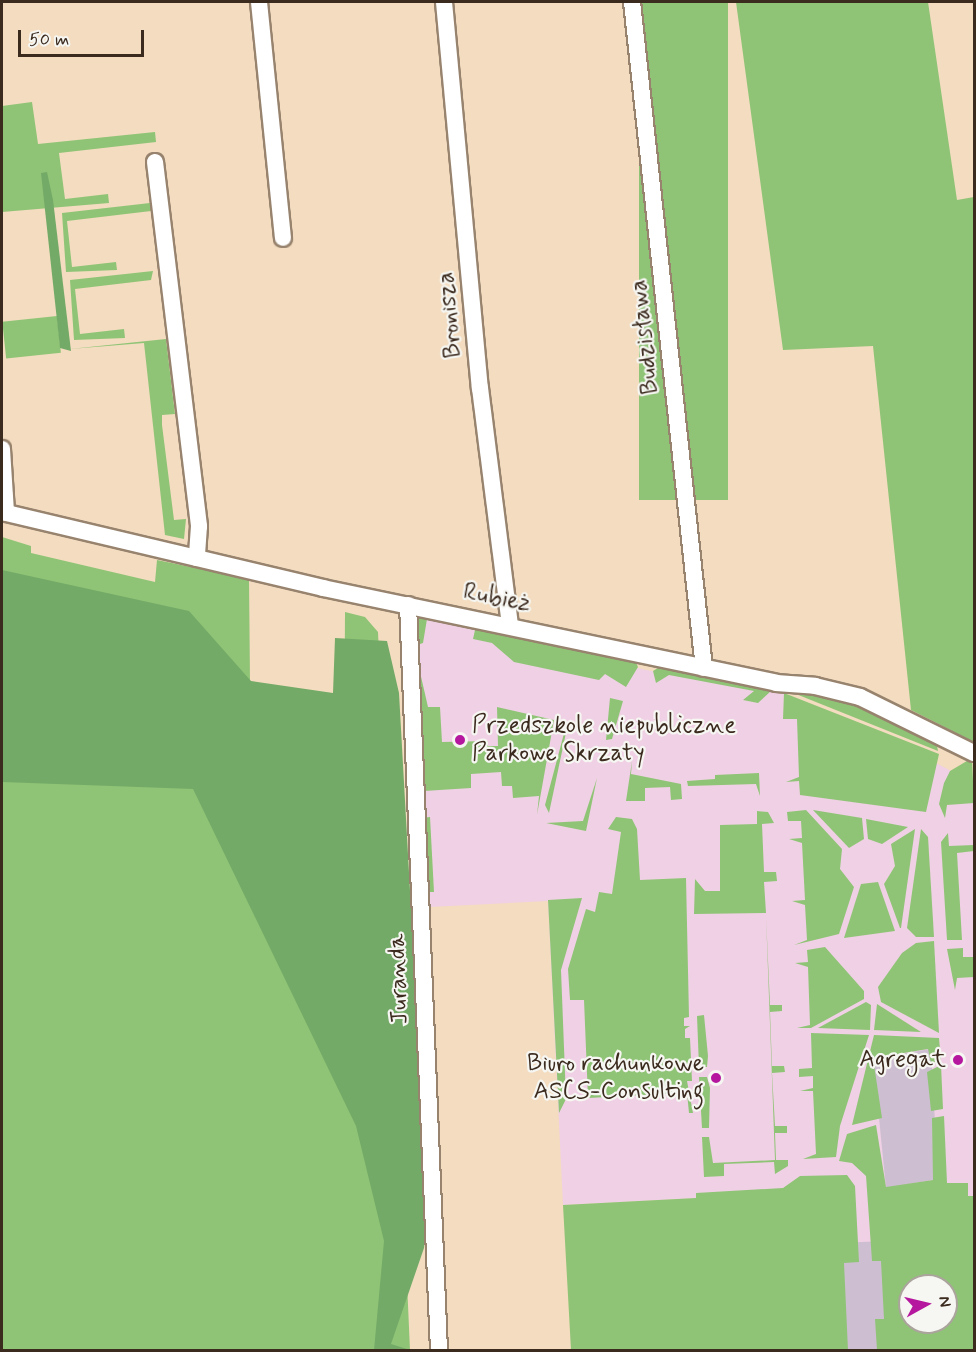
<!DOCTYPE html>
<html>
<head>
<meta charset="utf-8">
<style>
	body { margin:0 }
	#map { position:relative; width:976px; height:1352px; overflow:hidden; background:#f3dcbf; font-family:Mynerve,sans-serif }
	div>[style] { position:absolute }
	.built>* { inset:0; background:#f0d0e4 }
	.industrial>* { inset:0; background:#cebed1 }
	.green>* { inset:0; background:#8fc476; transform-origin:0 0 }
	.forest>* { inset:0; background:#73aa67 }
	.roads { filter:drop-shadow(2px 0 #97836e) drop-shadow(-2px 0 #97836e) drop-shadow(0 2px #97836e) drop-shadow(0 -2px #97836e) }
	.street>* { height:16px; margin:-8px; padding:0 8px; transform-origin:8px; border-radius:8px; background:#fff }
	.dots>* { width:16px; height:16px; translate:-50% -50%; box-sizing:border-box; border:3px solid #f6f6f2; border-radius:50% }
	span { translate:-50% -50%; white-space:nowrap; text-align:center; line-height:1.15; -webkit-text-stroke:4.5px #f6f6f2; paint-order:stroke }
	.street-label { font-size:24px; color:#3b2a1e }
	.poi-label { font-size:24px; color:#3b2a1e }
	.left { translate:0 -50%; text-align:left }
	.right { translate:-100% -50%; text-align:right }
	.frame { position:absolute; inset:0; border:3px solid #3b2a1e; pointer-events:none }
	.north { position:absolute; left:898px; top:1274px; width:60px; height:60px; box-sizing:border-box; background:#f6f6f2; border:2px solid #aba49d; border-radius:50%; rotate:82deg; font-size:16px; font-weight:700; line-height:24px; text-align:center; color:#3b2a1e }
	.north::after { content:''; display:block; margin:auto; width:21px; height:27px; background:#b5179e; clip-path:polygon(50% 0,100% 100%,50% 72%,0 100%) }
	.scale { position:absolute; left:18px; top:30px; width:126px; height:27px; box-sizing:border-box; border:3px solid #3b2a1e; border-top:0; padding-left:8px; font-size:18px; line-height:21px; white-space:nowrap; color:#3b2a1e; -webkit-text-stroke:4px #f6f6f2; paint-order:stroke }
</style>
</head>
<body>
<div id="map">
	<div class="built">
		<i style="clip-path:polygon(421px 616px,646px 670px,784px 694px,785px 701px,917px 753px,974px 783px,974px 1203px,910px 1286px,910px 1322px,843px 1350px,836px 1191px,563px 1205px,548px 901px,430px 907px,417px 642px)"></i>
	</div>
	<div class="industrial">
		<i style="clip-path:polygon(931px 1049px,938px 1179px,886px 1188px,873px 1058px)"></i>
		<i style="clip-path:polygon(910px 1240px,910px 1322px,945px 1350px,843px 1350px,838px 1243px)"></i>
	</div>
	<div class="green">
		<i style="left:639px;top:2px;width:89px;height:498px"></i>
		<i style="clip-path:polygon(736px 2px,928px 2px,957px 200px,974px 197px,974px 742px,911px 710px,873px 346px,783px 350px)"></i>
		<i style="clip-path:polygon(32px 102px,38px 144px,155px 132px,156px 142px,59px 153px,65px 199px,108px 194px,109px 203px,2px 212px,2px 106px)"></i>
		<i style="clip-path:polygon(150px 203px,151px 211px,67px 221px,72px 267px,116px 262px,117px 270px,66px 272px,62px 213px)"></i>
		<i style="clip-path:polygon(153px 271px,151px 280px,75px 289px,80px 334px,124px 329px,125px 338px,74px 340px,70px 280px)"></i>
		<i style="left:57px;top:316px;width:37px;height:55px;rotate:84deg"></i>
		<i style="clip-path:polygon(166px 339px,175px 414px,162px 415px,162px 425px,174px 520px,186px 519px,184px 539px,165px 535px,144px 343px,70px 349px)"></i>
		<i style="clip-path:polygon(2px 537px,31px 546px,31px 553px,155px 582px,157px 560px,249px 579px,250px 681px,235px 665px,344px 794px,345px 612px,365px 617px,378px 632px,410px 1350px,2px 1350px)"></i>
		<i style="clip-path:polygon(420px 611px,634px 658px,638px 667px,626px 687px,605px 674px,599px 680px,514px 662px,492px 643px,473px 639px,475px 630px,427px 619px,423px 643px,414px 646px,413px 618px)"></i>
		<i style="clip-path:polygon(417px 659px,428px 707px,440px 707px,442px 742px,488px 741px,488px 746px,498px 746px,497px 707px,554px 720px,537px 815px,539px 796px,513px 798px,512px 786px,502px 786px,501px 772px,471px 774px,471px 788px,424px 791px,421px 804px)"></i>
		<i style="clip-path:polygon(664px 664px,768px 685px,771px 691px,758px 703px,743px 700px,754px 691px,669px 675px,656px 683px,653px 671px)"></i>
		<i style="clip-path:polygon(786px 690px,857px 704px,936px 740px,938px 751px)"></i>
		<i style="clip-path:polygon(784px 693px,939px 754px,926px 812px,800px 795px,799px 781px,786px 782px,799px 777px,797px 719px,783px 719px)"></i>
		<i style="clip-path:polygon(610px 698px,623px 701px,612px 739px,606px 740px)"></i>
		<i style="clip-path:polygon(567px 722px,578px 725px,577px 730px,567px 728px,549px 813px,545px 805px)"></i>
		<i style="clip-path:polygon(972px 758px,974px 803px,947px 805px,945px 818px,939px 804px,944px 783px,950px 771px)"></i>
		<i style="clip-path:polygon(632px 761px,631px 774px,681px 784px,682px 799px,671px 800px,670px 787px,645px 788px,645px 801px,626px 801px)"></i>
		<i style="clip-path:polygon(759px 773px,760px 796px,756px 784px,688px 786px,687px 781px,715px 779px,715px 775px)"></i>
		<i style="clip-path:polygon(597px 778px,586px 831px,546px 823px,583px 821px)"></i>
		<i style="clip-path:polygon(806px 810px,842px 849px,840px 869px,854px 887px,839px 934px,794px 945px,807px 940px,805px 905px,792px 901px,805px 900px,802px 843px,789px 839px,802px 838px,801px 821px,788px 821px,787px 812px)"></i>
		<i style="clip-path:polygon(813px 810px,862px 818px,864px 839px,849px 848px)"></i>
		<i style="clip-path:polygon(757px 811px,768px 812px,774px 823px,762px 824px,764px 872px,776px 872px,777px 881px,764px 882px,766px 913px,694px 914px,695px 879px,705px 891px,720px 891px,720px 825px,757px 824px)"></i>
		<i style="clip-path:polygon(430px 817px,434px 892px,429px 892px,421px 818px)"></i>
		<i style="clip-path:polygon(616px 817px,632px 819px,637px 829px,640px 880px,686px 878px,689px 1017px,684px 1018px,684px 1026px,690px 1026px,685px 1029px,685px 1038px,690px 1038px,692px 1081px,687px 1081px,693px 1113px,689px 1113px,687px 1093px,588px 1098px,584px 1000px,570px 1000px,568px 969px,586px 909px,595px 912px,599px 892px,612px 894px,621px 832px,608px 829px)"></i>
		<i style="clip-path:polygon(866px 819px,908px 827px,882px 844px,868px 839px)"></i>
		<i style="clip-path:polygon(915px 829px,901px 928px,900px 928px,884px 884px,895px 866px,891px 844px)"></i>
		<i style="clip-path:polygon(921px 829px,928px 837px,934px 937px,916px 937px,907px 928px)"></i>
		<i style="clip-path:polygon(948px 833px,949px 846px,974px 845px,974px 851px,957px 853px,962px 940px,947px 940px,941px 842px)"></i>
		<i style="clip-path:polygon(878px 882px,895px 931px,844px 938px,861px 884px)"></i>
		<i style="clip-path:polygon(582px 898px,561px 970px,566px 1099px,559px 1113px,548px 900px)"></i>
		<i style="clip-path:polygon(766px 916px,770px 1005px,782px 1005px,782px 1011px,770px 1012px,772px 1066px,784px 1066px,785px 1072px,772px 1073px,775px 1126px,787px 1126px,787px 1133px,775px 1133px,776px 1160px,788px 1160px,788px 1166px,775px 1174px,774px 1162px,724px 1164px,724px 1176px,704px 1177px,702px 1137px,709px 1137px,713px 1163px,775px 1160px)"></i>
		<i style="clip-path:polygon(934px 941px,939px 1033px,881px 1002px,878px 987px,902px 953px,916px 943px)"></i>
		<i style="clip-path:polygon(825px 947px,864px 991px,864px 999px,811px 1028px,797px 1028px,810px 1025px,808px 967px,795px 963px,808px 962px,807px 950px)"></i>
		<i style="clip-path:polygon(963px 948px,963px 957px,974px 957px,974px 977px,957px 978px,955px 990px,947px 949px)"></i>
		<i style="clip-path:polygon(866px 1002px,871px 1005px,870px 1030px,818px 1028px)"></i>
		<i style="clip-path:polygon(877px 1004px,921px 1032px,874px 1030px)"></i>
		<i style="clip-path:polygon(704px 1015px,708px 1056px,707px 1067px,699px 1067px,697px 1016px)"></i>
		<i style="clip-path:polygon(811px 1033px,869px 1035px,840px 1126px,836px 1157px,803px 1159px,816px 1154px,813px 1091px,800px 1091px,813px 1088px,813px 1076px,799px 1077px,799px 1069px,812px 1068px)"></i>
		<i style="clip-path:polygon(874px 1035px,939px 1038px,941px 1061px,931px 1063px,928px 1049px,873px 1058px,882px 1118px,852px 1125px)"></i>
		<i style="clip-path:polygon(941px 1065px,943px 1109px,931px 1111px,927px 1072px)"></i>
		<i style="clip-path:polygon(699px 1077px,707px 1077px,710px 1088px,709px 1128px,702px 1128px)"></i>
		<i style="clip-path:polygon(evenodd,944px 1116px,947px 1183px,968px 1183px,968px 1196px,974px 1196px,974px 1350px,877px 1350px,875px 1319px,884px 1319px,881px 1261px,872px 1261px,866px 1176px,852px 1163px,839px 1161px,847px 1134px,876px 1125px,886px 1187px,933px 1180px,932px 1118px,944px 1116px,910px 1286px,946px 1286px,946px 1322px,910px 1322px,910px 1286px)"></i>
		<i style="clip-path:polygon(847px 1175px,855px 1186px,859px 1262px,844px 1263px,848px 1350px,571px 1350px,563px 1205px,696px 1198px,696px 1193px,783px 1188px,800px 1176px)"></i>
	</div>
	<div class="forest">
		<i style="clip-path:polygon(47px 172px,53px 200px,71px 351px,60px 348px,41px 173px)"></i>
		<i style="clip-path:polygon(2px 570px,189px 611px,251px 681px,333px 693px,335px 638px,387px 641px,399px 693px,428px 1213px,424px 1248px,391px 1344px,410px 1350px,374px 1350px,384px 1241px,356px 1126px,193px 789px,2px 782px)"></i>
	</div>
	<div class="roads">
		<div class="street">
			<i style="left:259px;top:2px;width:237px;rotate:84.2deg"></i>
			<i style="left:444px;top:2px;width:388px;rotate:84.7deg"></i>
			<i style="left:480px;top:388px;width:238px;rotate:82.8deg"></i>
			<i style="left:632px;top:2px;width:670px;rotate:83.83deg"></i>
			<i style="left:155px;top:162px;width:367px;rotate:83.1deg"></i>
			<i style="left:199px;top:526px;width:32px;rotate:94deg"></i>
			<i style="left:2px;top:449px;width:64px;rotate:86.4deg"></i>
			<i style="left:2px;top:512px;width:330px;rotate:13.3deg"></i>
			<i style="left:323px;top:588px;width:463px;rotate:11.8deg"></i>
			<i style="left:776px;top:683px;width:39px;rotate:4deg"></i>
			<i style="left:815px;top:686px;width:46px;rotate:13.7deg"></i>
			<i style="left:860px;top:697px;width:127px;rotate:26.2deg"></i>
			<i style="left:408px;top:605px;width:746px;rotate:87.62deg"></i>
		</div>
	</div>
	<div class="dots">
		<i style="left:460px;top:740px;background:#b5179e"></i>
		<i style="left:958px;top:1060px;background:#b5179e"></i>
		<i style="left:716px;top:1078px;background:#b5179e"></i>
	</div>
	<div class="street-label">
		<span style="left:450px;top:315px;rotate:-95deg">Bronisza</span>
		<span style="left:645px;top:337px;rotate:-96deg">Budzisława</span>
		<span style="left:497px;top:598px;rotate:11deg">Rubież</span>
		<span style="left:399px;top:979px;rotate:-92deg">Juranda</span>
	</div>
	<div class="poi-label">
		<span class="left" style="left:472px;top:740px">Przedszkole niepubliczne<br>Parkowe Skrzaty</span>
		<span class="right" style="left:946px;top:1060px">Agregat</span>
		<span class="right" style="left:704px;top:1078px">Biuro rachunkowe<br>ASCS-Consulting</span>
	</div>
	<div class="frame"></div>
	<div class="north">N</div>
	<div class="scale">50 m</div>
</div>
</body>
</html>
